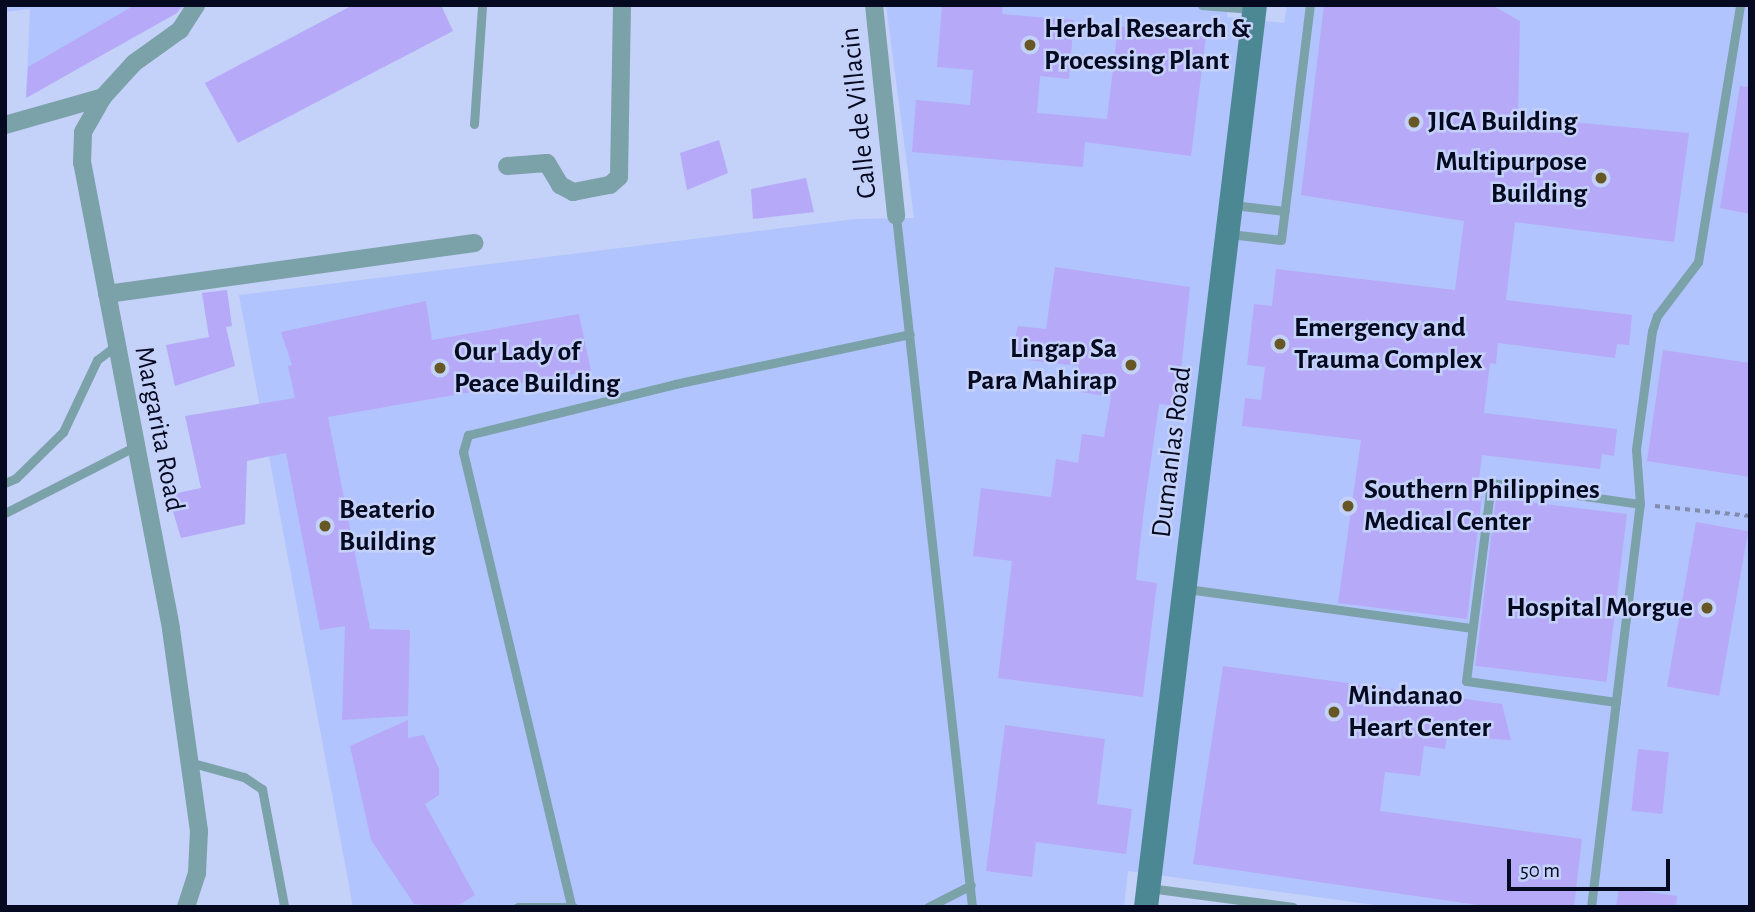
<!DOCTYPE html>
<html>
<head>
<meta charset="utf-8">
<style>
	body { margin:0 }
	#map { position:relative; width:1755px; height:912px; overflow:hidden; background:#c4d1f9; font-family:"Alegreya Sans",sans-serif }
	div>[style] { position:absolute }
	.built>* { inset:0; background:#b2c4fe }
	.building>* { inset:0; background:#b6a9f8; transform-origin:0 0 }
	.path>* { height:3.5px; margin-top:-1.75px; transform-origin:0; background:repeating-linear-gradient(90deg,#828cad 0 5px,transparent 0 10px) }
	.lane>* { height:9px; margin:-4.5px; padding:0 4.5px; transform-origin:4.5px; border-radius:4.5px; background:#7ba1a9 }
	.street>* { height:18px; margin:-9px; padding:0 9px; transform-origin:9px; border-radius:9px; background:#7ba1a9 }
	.secondary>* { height:24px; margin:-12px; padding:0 12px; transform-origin:12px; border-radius:12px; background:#4c8894 }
	.dots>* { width:19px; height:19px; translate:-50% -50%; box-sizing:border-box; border:4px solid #c4d1f9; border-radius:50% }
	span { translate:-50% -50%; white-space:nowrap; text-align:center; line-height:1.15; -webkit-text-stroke:5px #c4d1f9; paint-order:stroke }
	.poi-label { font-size:28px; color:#060a20; font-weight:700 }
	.left { translate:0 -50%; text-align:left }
	.right { translate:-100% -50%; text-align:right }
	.street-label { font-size:28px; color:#060a20 }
	.frame { position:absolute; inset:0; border:7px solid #060a20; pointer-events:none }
	.scale { position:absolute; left:1507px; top:859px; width:163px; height:32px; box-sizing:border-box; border:4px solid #060a20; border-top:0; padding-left:9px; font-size:21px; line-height:24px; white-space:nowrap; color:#060a20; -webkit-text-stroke:5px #c4d1f9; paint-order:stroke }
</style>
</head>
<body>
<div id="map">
	<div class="built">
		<i style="clip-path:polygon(5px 5px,188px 5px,26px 98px,30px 9px,5px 12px)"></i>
		<i style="clip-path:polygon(886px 5px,1228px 5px,1227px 17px,1284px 23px,1287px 5px,1750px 5px,1750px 907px,1389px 907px,1128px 871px,1124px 907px,353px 907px,239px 295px,855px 219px,914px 218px)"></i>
	</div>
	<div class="building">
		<i style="clip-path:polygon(135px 5px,182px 5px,177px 13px,26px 98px,28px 67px)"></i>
		<i style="clip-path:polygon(353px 5px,441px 5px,453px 31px,238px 143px,205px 83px)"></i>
		<i style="clip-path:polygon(942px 5px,1003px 5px,1002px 14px,1074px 20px,1069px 79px,1040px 76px,1037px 113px,1107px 119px,1118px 26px,1206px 37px,1191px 156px,1085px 142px,1083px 167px,912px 152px,916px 100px,970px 105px,973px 70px,937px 67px)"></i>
		<i style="clip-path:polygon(1324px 5px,1492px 5px,1520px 21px,1518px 117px,1689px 133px,1674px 242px,1515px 222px,1506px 300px,1632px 315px,1629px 345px,1617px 344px,1615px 358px,1498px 343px,1496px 364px,1490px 363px,1484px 413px,1617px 429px,1614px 456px,1602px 454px,1600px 469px,1482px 455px,1477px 496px,1482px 496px,1467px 619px,1338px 603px,1361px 440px,1242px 426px,1245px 398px,1261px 400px,1265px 367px,1247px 365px,1254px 304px,1272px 306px,1276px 269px,1455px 290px,1464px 221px,1301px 195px)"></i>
		<i style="clip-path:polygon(1740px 86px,1750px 87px,1750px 214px,1720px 208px)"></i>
		<i style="clip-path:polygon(719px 140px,728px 173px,687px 190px,680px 153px)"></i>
		<i style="clip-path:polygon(806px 178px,814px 212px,753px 219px,751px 189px)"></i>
		<i style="clip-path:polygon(1055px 267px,1190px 287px,1177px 406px,1159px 404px,1144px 509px,1136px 580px,1157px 583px,1143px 697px,998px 678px,1012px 561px,973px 556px,981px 488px,1051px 497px,1056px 459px,1078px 463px,1082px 434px,1104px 437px,1111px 397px,1075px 391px,1079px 366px,1010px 358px,1018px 326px,1046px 329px)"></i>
		<i style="clip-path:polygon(227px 290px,232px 326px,226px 327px,235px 366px,175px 386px,166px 345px,209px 337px,202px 293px)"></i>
		<i style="clip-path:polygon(426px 301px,432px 340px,579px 314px,591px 371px,328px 417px,370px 629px,410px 630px,408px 716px,342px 720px,345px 626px,320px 630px,286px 453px,247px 461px,245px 524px,181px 538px,168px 495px,201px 488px,185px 416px,295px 398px,288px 366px,292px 365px,281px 332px)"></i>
		<i style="clip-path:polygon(1663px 350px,1750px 363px,1750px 477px,1647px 461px)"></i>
		<i style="left:1496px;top:498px;width:132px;height:169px;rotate:7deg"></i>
		<i style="left:1696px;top:522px;width:53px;height:167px;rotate:10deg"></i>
		<i style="clip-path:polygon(1223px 666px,1502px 704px,1511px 740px,1447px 736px,1445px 749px,1424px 746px,1420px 776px,1385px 772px,1380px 811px,1582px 839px,1574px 907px,1492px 907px,1193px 864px)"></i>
		<i style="clip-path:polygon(408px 720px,408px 738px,424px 735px,439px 769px,439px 795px,425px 804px,475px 895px,456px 907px,414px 904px,371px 840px,350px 746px)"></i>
		<i style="clip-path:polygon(1005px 725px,1105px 739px,1097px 804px,1132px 809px,1126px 854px,1036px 842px,1032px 877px,986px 871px)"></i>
		<i style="left:1638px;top:749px;width:31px;height:62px;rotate:6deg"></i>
		<i style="clip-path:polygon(1619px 888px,1677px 896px,1676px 907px,1616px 907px)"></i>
	</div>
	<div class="path">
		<i style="left:1655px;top:506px;width:96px;rotate:6deg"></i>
	</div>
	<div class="lane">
		<i style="left:1202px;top:5px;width:50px;rotate:4.6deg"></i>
		<i style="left:474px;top:124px;width:118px;rotate:-86.1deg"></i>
		<i style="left:1233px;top:205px;width:52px;rotate:6.6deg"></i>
		<i style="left:896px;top:216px;width:695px;rotate:83.72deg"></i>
		<i style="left:1230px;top:234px;width:51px;rotate:6.7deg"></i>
		<i style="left:1281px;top:240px;width:237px;rotate:-83deg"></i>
		<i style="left:5px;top:483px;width:12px;rotate:-24deg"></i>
		<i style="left:16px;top:478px;width:66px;rotate:-44.4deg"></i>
		<i style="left:63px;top:432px;width:80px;rotate:-64.7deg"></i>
		<i style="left:97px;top:360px;width:25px;rotate:-37deg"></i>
		<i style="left:5px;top:513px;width:147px;rotate:-27.1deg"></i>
		<i style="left:1187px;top:589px;width:288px;rotate:7.8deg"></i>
		<i style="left:1616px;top:702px;width:151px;rotate:-172deg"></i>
		<i style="left:1466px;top:681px;width:200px;rotate:-82.8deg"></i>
		<i style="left:1491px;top:483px;width:150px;rotate:8deg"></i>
		<i style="left:189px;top:762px;width:57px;rotate:15.3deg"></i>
		<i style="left:244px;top:777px;width:22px;rotate:34deg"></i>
		<i style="left:262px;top:789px;width:118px;rotate:79.3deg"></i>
		<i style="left:1149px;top:888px;width:145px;rotate:7.5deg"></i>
		<i style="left:571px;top:905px;width:466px;rotate:-103.4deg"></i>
		<i style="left:463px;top:452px;width:18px;rotate:-74deg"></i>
		<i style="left:468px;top:435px;width:213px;rotate:-13.8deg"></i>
		<i style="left:675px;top:384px;width:240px;rotate:-12deg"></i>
		<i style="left:518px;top:907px;width:55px"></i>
		<i style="left:928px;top:907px;width:48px;rotate:-27.1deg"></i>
		<i style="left:1591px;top:907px;width:406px;rotate:-83.1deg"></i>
		<i style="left:1640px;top:504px;width:55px;rotate:-94.2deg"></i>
		<i style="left:1636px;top:449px;width:119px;rotate:-82.3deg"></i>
		<i style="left:1652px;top:331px;width:16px;rotate:-72deg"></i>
		<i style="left:1657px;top:316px;width:68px;rotate:-52.8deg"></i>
		<i style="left:1698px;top:262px;width:260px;rotate:-80.7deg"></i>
	</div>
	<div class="street">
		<i style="left:874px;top:5px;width:212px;rotate:84deg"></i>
		<i style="left:5px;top:125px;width:102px;rotate:-15.9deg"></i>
		<i style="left:507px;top:166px;width:40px;rotate:-4.3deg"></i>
		<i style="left:547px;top:163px;width:26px;rotate:59deg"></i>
		<i style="left:560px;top:185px;width:15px;rotate:28deg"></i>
		<i style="left:573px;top:192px;width:38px;rotate:-11deg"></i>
		<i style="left:610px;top:185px;width:12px;rotate:-42deg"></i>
		<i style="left:619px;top:177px;width:172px;rotate:-89deg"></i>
		<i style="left:107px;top:294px;width:371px;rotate:-7.9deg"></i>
		<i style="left:186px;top:907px;width:36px;rotate:-72deg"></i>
		<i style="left:197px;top:873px;width:42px;rotate:-87.3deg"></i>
		<i style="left:199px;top:831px;width:205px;rotate:-97.9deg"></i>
		<i style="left:171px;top:628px;width:473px;rotate:-100.8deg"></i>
		<i style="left:82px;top:163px;width:31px;rotate:-88deg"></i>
		<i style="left:83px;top:132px;width:40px;rotate:-60.3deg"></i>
		<i style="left:103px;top:97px;width:46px;rotate:-47.6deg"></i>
		<i style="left:134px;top:63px;width:57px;rotate:-35.7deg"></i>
		<i style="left:180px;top:30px;width:30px;rotate:-57deg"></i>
	</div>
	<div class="secondary">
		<i style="left:1146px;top:907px;width:909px;rotate:-83.11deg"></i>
	</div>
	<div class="dots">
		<i style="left:1030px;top:45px;background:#675724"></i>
		<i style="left:1414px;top:122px;background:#675724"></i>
		<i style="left:1601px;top:178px;background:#675724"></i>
		<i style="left:1280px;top:344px;background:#675724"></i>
		<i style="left:1131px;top:365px;background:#675724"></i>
		<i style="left:440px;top:368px;background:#675724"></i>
		<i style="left:1348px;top:506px;background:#675724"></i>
		<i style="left:325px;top:526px;background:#675724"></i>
		<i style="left:1707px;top:608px;background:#675724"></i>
		<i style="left:1334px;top:712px;background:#675724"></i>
	</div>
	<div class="poi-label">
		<span class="left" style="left:1044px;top:45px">Herbal Research &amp;<br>Processing Plant</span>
		<span class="left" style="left:1428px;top:122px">JICA Building</span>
		<span class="right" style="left:1587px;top:178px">Multipurpose<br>Building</span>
		<span class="left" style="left:1294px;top:344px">Emergency and<br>Trauma Complex</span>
		<span class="right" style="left:1117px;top:365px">Lingap Sa<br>Para Mahirap</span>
		<span class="left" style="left:454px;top:368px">Our Lady of<br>Peace Building</span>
		<span class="left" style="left:1364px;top:506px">Southern Philippines<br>Medical Center</span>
		<span class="left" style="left:339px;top:526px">Beaterio<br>Building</span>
		<span class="right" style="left:1693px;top:608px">Hospital Morgue</span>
		<span class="left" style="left:1348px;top:712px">Mindanao<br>Heart Center</span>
	</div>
	<div class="street-label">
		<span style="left:859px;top:113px;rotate:-96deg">Calle de Villacin</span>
		<span style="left:159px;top:429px;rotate:79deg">Margarita Road</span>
		<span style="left:1172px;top:452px;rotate:-83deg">Dumanlas Road</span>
	</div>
	<div class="frame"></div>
	<div class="scale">50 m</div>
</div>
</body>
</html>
